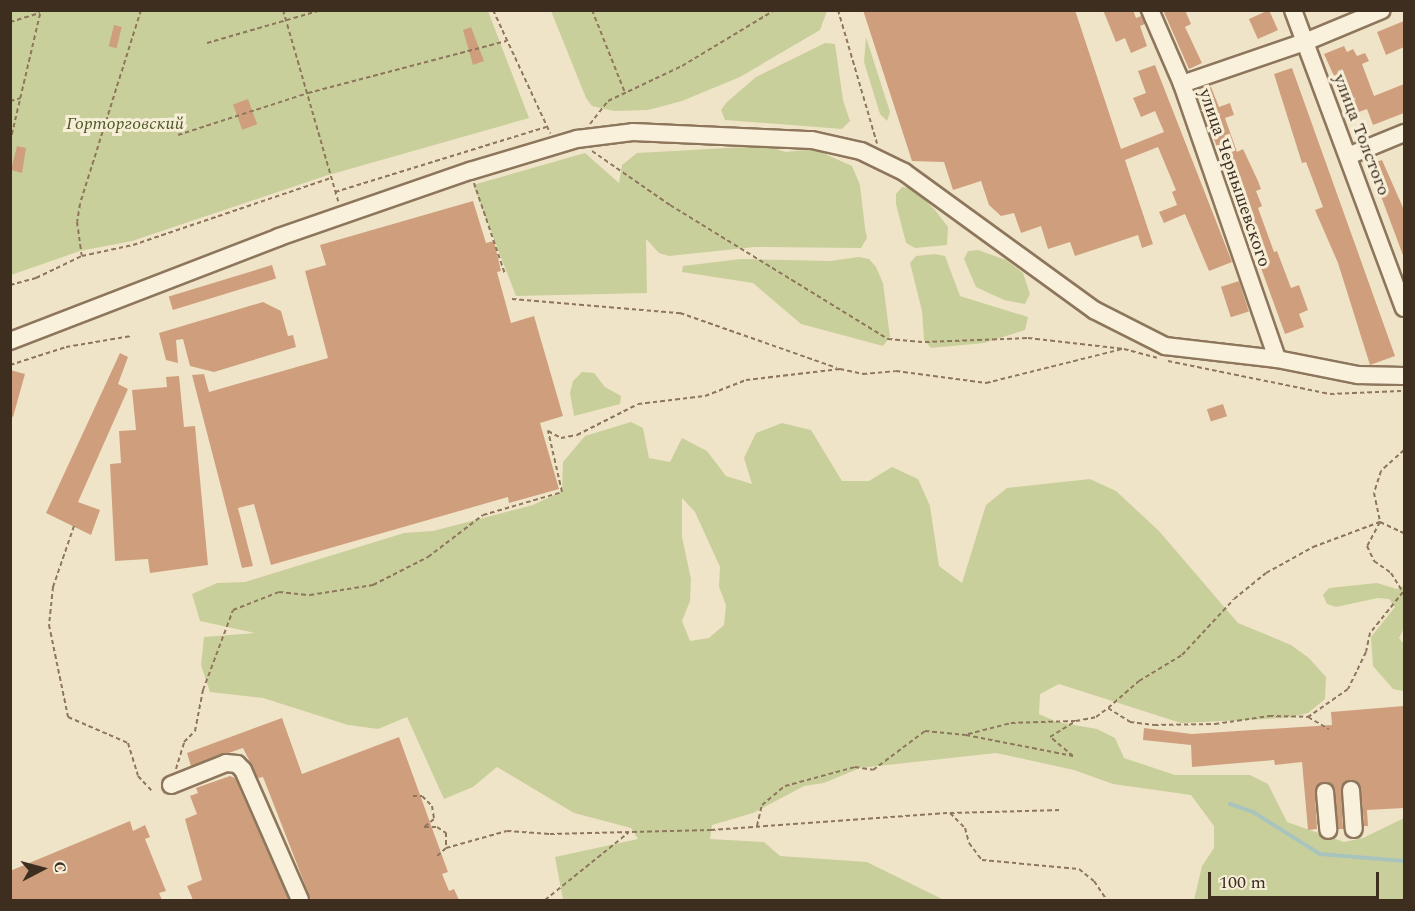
<!DOCTYPE html>
<html>
<head>
<meta charset="utf-8">
<style>
	body { margin:0 }
	#map { position:relative; width:1415px; height:911px; overflow:hidden; background:#f0e4c8; font-family:Spectral,serif }
	div>[style] { position:absolute }
	.green>* { inset:0; background:#c9cf9b }
	.stream>* { height:4px; margin:-2px; padding:0 2px; transform-origin:2px; border-radius:2px; background:#a9c4bc }
	.building>* { inset:0; background:#cf9f7d; transform-origin:0 0 }
	.path>* { height:2px; margin-top:-1px; transform-origin:0; background:repeating-linear-gradient(90deg,#8d765c 0 4.5px,transparent 0 7.5px) }
	.roads { filter:drop-shadow(2px 0 #8d765c) drop-shadow(-2px 0 #8d765c) drop-shadow(0 2px #8d765c) drop-shadow(0 -2px #8d765c) }
	.minor>* { height:16px; margin:-8px; padding:0 8px; transform-origin:8px; border-radius:8px; background:#faf1dc }
	span { translate:-50% -50%; white-space:nowrap; text-align:center; line-height:1.15; -webkit-text-stroke:6px #f7eed8; paint-order:stroke }
	.park-label { font-size:18px; color:#4d5a26; font-style:italic }
	.street-label { font-size:18px; color:#3d2e20 }
	.frame { position:absolute; inset:0; border:12px solid #3d2e20; pointer-events:none }
	.north { position:absolute; left:12px; top:839px; width:60px; height:60px; -webkit-text-stroke:4px #f7eed8; paint-order:stroke; rotate:84deg; font-size:16px; font-weight:700; line-height:24px; text-align:center; color:#3d2e20 }
	.north::after { content:''; display:block; margin:auto; width:21px; height:27px; background:#3d2e20; clip-path:polygon(50% 0,100% 100%,50% 72%,0 100%) }
	.scale { position:absolute; left:1208px; top:872px; width:171px; height:27px; box-sizing:border-box; border:3px solid #3d2e20; border-top:0; padding-left:8px; font-size:18px; line-height:21px; white-space:nowrap; color:#3d2e20; -webkit-text-stroke:4px #f7eed8; paint-order:stroke }
</style>
</head>
<body>
<div id="map">
	<div class="green">
		<i style="clip-path:polygon(10px 11px,488px 11px,529px 118px,325px 176px,132px 241px,80px 251px,11px 275px)"></i>
		<i style="clip-path:polygon(551px 11px,827px 11px,820px 30px,740px 77px,682px 101px,648px 110px,614px 111px,592px 106px,586px 98px)"></i>
		<i style="clip-path:polygon(866px 37px,890px 112px,887px 121px,880px 114px,864px 62px)"></i>
		<i style="clip-path:polygon(825px 43px,835px 44px,843px 100px,850px 121px,842px 129px,725px 120px,721px 110px,727px 102px,756px 77px)"></i>
		<i style="clip-path:polygon(766px 146px,786px 152px,814px 149px,852px 166px,860px 185px,865px 228px,867px 238px,861px 248px,755px 247px,669px 256px,659px 253px,646px 239px,647px 293px,516px 296px,473px 185px,585px 153px,619px 183px,622px 165px,637px 153px)"></i>
		<i style="clip-path:polygon(902px 187px,912px 188px,935px 210px,948px 227px,947px 245px,915px 248px,906px 243px,896px 204px,896px 194px)"></i>
		<i style="clip-path:polygon(978px 250px,1006px 260px,1023px 273px,1030px 294px,1025px 304px,1004px 300px,976px 287px,964px 259px,968px 251px)"></i>
		<i style="clip-path:polygon(935px 254px,945px 256px,960px 296px,1028px 317px,1025px 330px,984px 343px,931px 348px,924px 340px,922px 311px,910px 263px,916px 256px)"></i>
		<i style="clip-path:polygon(859px 257px,869px 259px,876px 267px,883px 283px,890px 337px,883px 346px,801px 324px,753px 283px,682px 272px,683px 266px,741px 259px,830px 261px)"></i>
		<i style="clip-path:polygon(582px 372px,594px 373px,605px 387px,621px 396px,620px 404px,574px 416px,570px 393px,573px 381px)"></i>
		<i style="clip-path:polygon(evenodd,631px 422px,643px 428px,649px 458px,670px 462px,682px 438px,707px 451px,726px 476px,752px 484px,744px 458px,756px 433px,782px 423px,811px 430px,842px 481px,869px 481px,892px 467px,918px 479px,930px 506px,939px 566px,962px 583px,986px 505px,1007px 488px,1090px 479px,1116px 491px,1159px 531px,1238px 623px,1291px 645px,1309px 658px,1326px 677px,1325px 699px,1308px 713px,1287px 718px,1181px 723px,1059px 684px,1040px 694px,1039px 714px,1057px 722px,1097px 729px,1115px 738px,1124px 758px,1175px 775px,1250px 775px,1268px 784px,1287px 822px,1344px 842px,1363px 838px,1404px 818px,1404px 900px,1194px 900px,1202px 866px,1214px 848px,1214px 826px,1191px 795px,1113px 784px,1074px 770px,996px 753px,860px 768px,824px 783px,804px 786px,753px 813px,712px 825px,710px 839px,764px 842px,780px 856px,867px 862px,944px 900px,563px 900px,555px 857px,638px 839px,631px 828px,574px 813px,497px 767px,473px 787px,444px 799px,407px 717px,378px 729px,348px 725px,263px 698px,210px 692px,201px 665px,204px 637px,255px 633px,200px 621px,192px 594px,217px 583px,245px 582px,404px 533px,433px 531px,533px 505px,562px 491px,563px 462px,585px 436px,631px 422px,682px 498px,695px 512px,720px 567px,719px 587px,726px 605px,724px 625px,709px 638px,690px 641px,682px 621px,690px 601px,691px 579px,682px 537px,682px 498px)"></i>
		<i style="clip-path:polygon(1377px 583px,1397px 589px,1404px 586px,1404px 628px,1399px 638px,1404px 644px,1403px 691px,1393px 689px,1373px 666px,1371px 637px,1395px 607px,1389px 599px,1378px 598px,1336px 607px,1327px 604px,1323px 595px,1329px 588px)"></i>
	</div>
	<div class="stream">
		<i style="left:1230px;top:804px;width:24px;rotate:19deg"></i>
		<i style="left:1253px;top:812px;width:79px;rotate:32.1deg"></i>
		<i style="left:1320px;top:854px;width:84px;rotate:4.8deg"></i>
	</div>
	<div class="building">
		<i style="clip-path:polygon(863px 10px,1075px 10px,1121px 149px,1164px 132px,1155px 111px,1141px 117px,1133px 98px,1146px 93px,1138px 71px,1155px 65px,1232px 262px,1209px 271px,1185px 214px,1164px 223px,1159px 212px,1177px 205px,1172px 192px,1176px 190px,1158px 147px,1125px 160px,1153px 244px,1142px 248px,1138px 235px,1075px 256px,1070px 242px,1048px 249px,1041px 226px,1021px 233px,1014px 213px,1001px 216px,989px 205px,981px 181px,953px 190px,944px 162px,912px 161px)"></i>
		<i style="clip-path:polygon(1103px 10px,1133px 10px,1136px 18px,1141px 16px,1145px 24px,1140px 26px,1147px 46px,1131px 53px,1125px 38px,1116px 42px)"></i>
		<i style="clip-path:polygon(1163px 10px,1185px 10px,1191px 24px,1185px 27px,1202px 63px,1189px 69px)"></i>
		<i style="left:1269px;top:10px;width:22px;height:22px;rotate:66deg"></i>
		<i style="clip-path:polygon(1404px 21px,1404px 47px,1386px 55px,1377px 32px)"></i>
		<i style="left:114px;top:25px;width:8px;height:22px;rotate:14deg"></i>
		<i style="clip-path:polygon(471px 27px,484px 61px,473px 65px,463px 30px)"></i>
		<i style="clip-path:polygon(1344px 46px,1347px 52px,1353px 49px,1357px 56px,1365px 53px,1369px 61px,1362px 64px,1374px 96px,1404px 84px,1404px 113px,1373px 125px,1367px 109px,1353px 114px,1338px 74px,1334px 76px,1324px 54px)"></i>
		<i style="clip-path:polygon(1292px 68px,1395px 356px,1370px 365px,1338px 263px,1315px 210px,1323px 207px,1306px 162px,1302px 163px,1274px 74px)"></i>
		<i style="clip-path:polygon(1211px 87px,1219px 107px,1230px 103px,1234px 115px,1225px 118px,1237px 152px,1243px 149px,1258px 181px,1261px 189px,1256px 191px,1262px 206px,1258px 208px,1274px 252px,1277px 251px,1291px 288px,1299px 285px,1308px 310px,1299px 314px,1304px 327px,1285px 334px,1197px 92px)"></i>
		<i style="left:248px;top:99px;width:27px;height:16px;rotate:70deg"></i>
		<i style="clip-path:polygon(17px 146px,26px 148px,22px 173px,11px 170px)"></i>
		<i style="clip-path:polygon(1382px 160px,1404px 210px,1404px 258px,1369px 164px)"></i>
		<i style="clip-path:polygon(473px 201px,486px 243px,494px 241px,501px 271px,497px 272px,511px 323px,534px 316px,563px 416px,540px 423px,559px 489px,509px 503px,508px 497px,271px 565px,254px 504px,238px 508px,253px 566px,242px 568px,192px 375px,204px 374px,209px 392px,328px 358px,305px 271px,326px 265px,320px 245px)"></i>
		<i style="left:272px;top:265px;width:14px;height:108px;rotate:73deg"></i>
		<i style="left:1239px;top:281px;width:32px;height:19px;rotate:72deg"></i>
		<i style="clip-path:polygon(263px 302px,281px 311px,288px 336px,293px 335px,296px 347px,214px 372px,190px 366px,183px 339px,176px 340px,178px 363px,166px 360px,159px 333px)"></i>
		<i style="clip-path:polygon(120px 353px,128px 357px,118px 384px,128px 389px,78px 502px,100px 510px,91px 535px,46px 513px)"></i>
		<i style="clip-path:polygon(10px 370px,25px 374px,13px 417px,10px 416px)"></i>
		<i style="clip-path:polygon(179px 376px,184px 427px,195px 426px,208px 565px,150px 573px,148px 559px,115px 561px,110px 464px,121px 463px,119px 431px,136px 430px,132px 390px,167px 387px,166px 377px)"></i>
		<i style="left:1223px;top:404px;width:13px;height:17px;rotate:72deg"></i>
		<i style="clip-path:polygon(1404px 706px,1404px 808px,1367px 810px,1368px 826px,1364px 826px,1361px 789px,1355px 780px,1341px 786px,1343px 829px,1338px 829px,1334px 787px,1325px 782px,1315px 792px,1317px 829px,1308px 830px,1302px 762px,1275px 765px,1274px 760px,1192px 767px,1191px 745px,1143px 740px,1144px 728px,1192px 734px,1332px 725px,1331px 712px)"></i>
		<i style="clip-path:polygon(282px 718px,302px 774px,399px 737px,448px 872px,442px 874px,449px 891px,454px 889px,459px 900px,311px 900px,263px 777px,258px 778px,243px 748px,191px 766px,187px 753px)"></i>
		<i style="clip-path:polygon(230px 776px,235px 778px,289px 900px,193px 900px,187px 886px,202px 880px,185px 819px,197px 814px,190px 796px,198px 793px,196px 788px)"></i>
		<i style="clip-path:polygon(130px 821px,133px 831px,145px 825px,150px 837px,145px 839px,166px 891px,159px 893px,162px 900px,10px 900px,10px 871px)"></i>
	</div>
	<div class="path">
		<i style="left:141px;top:10px;width:203px;rotate:107.5deg"></i>
		<i style="left:80px;top:204px;width:18px;rotate:99deg"></i>
		<i style="left:77px;top:222px;width:34px;rotate:82deg"></i>
		<i style="left:82px;top:256px;width:52px;rotate:-12.2deg"></i>
		<i style="left:133px;top:245px;width:209px;rotate:-18.7deg"></i>
		<i style="left:283px;top:10px;width:199px;rotate:73.9deg"></i>
		<i style="left:493px;top:10px;width:136px;rotate:65.1deg"></i>
		<i style="left:592px;top:10px;width:89px;rotate:68.3deg"></i>
		<i style="left:838px;top:10px;width:139px;rotate:73.7deg"></i>
		<i style="left:10px;top:22px;width:31px;rotate:-17deg"></i>
		<i style="left:207px;top:43px;width:119px;rotate:-16.1deg"></i>
		<i style="left:10px;top:101px;width:11px;rotate:-15deg"></i>
		<i style="left:590px;top:124px;width:29px;rotate:-52deg"></i>
		<i style="left:608px;top:101px;width:82px;rotate:-25.3deg"></i>
		<i style="left:682px;top:66px;width:109px;rotate:-31.1deg"></i>
		<i style="left:178px;top:135px;width:137px;rotate:-17.9deg"></i>
		<i style="left:308px;top:93px;width:205px;rotate:-14.7deg"></i>
		<i style="left:10px;top:142px;width:136px;rotate:-76.8deg"></i>
		<i style="left:592px;top:151px;width:95px;rotate:34.7deg"></i>
		<i style="left:670px;top:205px;width:256px;rotate:31.6deg"></i>
		<i style="left:888px;top:339px;width:37px;rotate:5deg"></i>
		<i style="left:925px;top:342px;width:103px;rotate:-2.2deg"></i>
		<i style="left:1028px;top:338px;width:97px;rotate:6.5deg"></i>
		<i style="left:1124px;top:349px;width:34px;rotate:15deg"></i>
		<i style="left:474px;top:183px;width:96px;rotate:71.2deg"></i>
		<i style="left:335px;top:192px;width:221px;rotate:-17.1deg"></i>
		<i style="left:10px;top:285px;width:27px;rotate:-15deg"></i>
		<i style="left:36px;top:278px;width:51px;rotate:-25.6deg"></i>
		<i style="left:512px;top:299px;width:169px;rotate:4.8deg"></i>
		<i style="left:680px;top:313px;width:166px;rotate:19.3deg"></i>
		<i style="left:1168px;top:361px;width:165px;rotate:11.5deg"></i>
		<i style="left:1330px;top:394px;width:71px;rotate:-2.4deg"></i>
		<i style="left:10px;top:365px;width:59px;rotate:-17.8deg"></i>
		<i style="left:66px;top:347px;width:66px;rotate:-9.6deg"></i>
		<i style="left:548px;top:431px;width:15px;rotate:28deg"></i>
		<i style="left:561px;top:438px;width:16px;rotate:-11deg"></i>
		<i style="left:577px;top:435px;width:68px;rotate:-26.9deg"></i>
		<i style="left:638px;top:404px;width:67px;rotate:-6.8deg"></i>
		<i style="left:705px;top:396px;width:44px;rotate:-21.3deg"></i>
		<i style="left:746px;top:380px;width:95px;rotate:-6.7deg"></i>
		<i style="left:840px;top:369px;width:24px;rotate:12deg"></i>
		<i style="left:863px;top:374px;width:33px;rotate:-5deg"></i>
		<i style="left:896px;top:371px;width:91px;rotate:7.6deg"></i>
		<i style="left:986px;top:383px;width:140px;rotate:-14deg"></i>
		<i style="left:1404px;top:450px;width:31px;rotate:138deg"></i>
		<i style="left:1381px;top:471px;width:23px;rotate:108deg"></i>
		<i style="left:1374px;top:493px;width:30px;rotate:78deg"></i>
		<i style="left:1380px;top:522px;width:26px;rotate:25deg"></i>
		<i style="left:74px;top:526px;width:65px;rotate:109deg"></i>
		<i style="left:53px;top:587px;width:38px;rotate:96deg"></i>
		<i style="left:49px;top:625px;width:94px;rotate:78.3deg"></i>
		<i style="left:68px;top:717px;width:65px;rotate:23.4deg"></i>
		<i style="left:128px;top:743px;width:34px;rotate:73deg"></i>
		<i style="left:138px;top:776px;width:22px;rotate:47deg"></i>
		<i style="left:1108px;top:708px;width:41px;rotate:-41.1deg"></i>
		<i style="left:1139px;top:681px;width:50px;rotate:-31.2deg"></i>
		<i style="left:1182px;top:655px;width:76px;rotate:-47.1deg"></i>
		<i style="left:1234px;top:599px;width:41px;rotate:-39.1deg"></i>
		<i style="left:1266px;top:573px;width:54px;rotate:-29deg"></i>
		<i style="left:1313px;top:547px;width:72px;rotate:-20.5deg"></i>
		<i style="left:1380px;top:522px;width:27px;rotate:118deg"></i>
		<i style="left:1367px;top:546px;width:17px;rotate:65deg"></i>
		<i style="left:1374px;top:561px;width:21px;rotate:35deg"></i>
		<i style="left:1391px;top:573px;width:22px;rotate:58deg"></i>
		<i style="left:1403px;top:592px;width:53px;rotate:128.8deg"></i>
		<i style="left:1370px;top:633px;width:19px;rotate:102deg"></i>
		<i style="left:1366px;top:652px;width:41px;rotate:115.9deg"></i>
		<i style="left:1348px;top:689px;width:49px;rotate:145deg"></i>
		<i style="left:968px;top:734px;width:44px;rotate:-14.3deg"></i>
		<i style="left:1011px;top:723px;width:64px;rotate:-1.8deg"></i>
		<i style="left:176px;top:769px;width:28px;rotate:-73deg"></i>
		<i style="left:184px;top:742px;width:16px;rotate:-45deg"></i>
		<i style="left:195px;top:731px;width:42px;rotate:-79deg"></i>
		<i style="left:203px;top:690px;width:85px;rotate:-69.4deg"></i>
		<i style="left:233px;top:610px;width:49px;rotate:-21.4deg"></i>
		<i style="left:279px;top:592px;width:31px;rotate:6deg"></i>
		<i style="left:310px;top:595px;width:64px;rotate:-9deg"></i>
		<i style="left:373px;top:585px;width:62px;rotate:-27deg"></i>
		<i style="left:428px;top:557px;width:69px;rotate:-37.4deg"></i>
		<i style="left:483px;top:515px;width:82px;rotate:-16.2deg"></i>
		<i style="left:562px;top:492px;width:63px;rotate:-102.9deg"></i>
		<i style="left:413px;top:796px;width:9px"></i>
		<i style="left:422px;top:796px;width:14px;rotate:45deg"></i>
		<i style="left:432px;top:806px;width:13px;rotate:81deg"></i>
		<i style="left:434px;top:819px;width:13px;rotate:141deg"></i>
		<i style="left:424px;top:827px;width:13px"></i>
		<i style="left:437px;top:827px;width:11px;rotate:34deg"></i>
		<i style="left:446px;top:833px;width:15px;rotate:90deg"></i>
		<i style="left:446px;top:848px;width:13px;rotate:138deg"></i>
		<i style="left:950px;top:813px;width:21px;rotate:45deg"></i>
		<i style="left:965px;top:828px;width:16px;rotate:75deg"></i>
		<i style="left:969px;top:843px;width:21px;rotate:53deg"></i>
		<i style="left:982px;top:860px;width:97px;rotate:5.3deg"></i>
		<i style="left:1079px;top:869px;width:19px;rotate:39deg"></i>
		<i style="left:1094px;top:881px;width:23px;rotate:56deg"></i>
		<i style="left:757px;top:826px;width:22px;rotate:-77deg"></i>
		<i style="left:762px;top:805px;width:30px;rotate:-40deg"></i>
		<i style="left:785px;top:786px;width:73px;rotate:-15.2deg"></i>
		<i style="left:855px;top:767px;width:18px;rotate:9deg"></i>
		<i style="left:873px;top:770px;width:65px;rotate:-36.9deg"></i>
		<i style="left:925px;top:731px;width:41px;rotate:5.6deg"></i>
		<i style="left:966px;top:735px;width:109px;rotate:11.1deg"></i>
		<i style="left:1073px;top:756px;width:30px;rotate:-140deg"></i>
		<i style="left:1050px;top:737px;width:31px;rotate:-32deg"></i>
		<i style="left:1076px;top:721px;width:20px;rotate:-11deg"></i>
		<i style="left:1096px;top:717px;width:15px;rotate:-37deg"></i>
		<i style="left:1108px;top:708px;width:26px;rotate:32deg"></i>
		<i style="left:1130px;top:722px;width:24px;rotate:7deg"></i>
		<i style="left:1154px;top:725px;width:61px;rotate:-0.9deg"></i>
		<i style="left:1215px;top:724px;width:55px;rotate:-8.4deg"></i>
		<i style="left:1269px;top:716px;width:39px;rotate:1deg"></i>
		<i style="left:1308px;top:717px;width:24px;rotate:30deg"></i>
		<i style="left:446px;top:848px;width:63px;rotate:-15.6deg"></i>
		<i style="left:507px;top:831px;width:43px;rotate:4deg"></i>
		<i style="left:550px;top:834px;width:161px;rotate:-1.4deg"></i>
		<i style="left:711px;top:830px;width:240px;rotate:-4.1deg"></i>
		<i style="left:950px;top:813px;width:112px;rotate:-1.5deg"></i>
		<i style="left:545px;top:900px;width:107px;rotate:-38.9deg"></i>
	</div>
	<div class="roads">
		<div class="minor">
			<i style="left:1150px;top:10px;width:81px;rotate:66.6deg"></i>
			<i style="left:1182px;top:84px;width:291px;rotate:70.9deg"></i>
			<i style="left:1293px;top:10px;width:318px;rotate:69.6deg"></i>
			<i style="left:1182px;top:84px;width:130px;rotate:-18.9deg"></i>
			<i style="left:1305px;top:42px;width:83px;rotate:-22.6deg"></i>
			<i style="left:1348px;top:156px;width:61px;rotate:-22.3deg"></i>
			<i style="left:10px;top:341px;width:288px;rotate:-21.1deg"></i>
			<i style="left:279px;top:237px;width:202px;rotate:-19.1deg"></i>
			<i style="left:470px;top:171px;width:112px;rotate:-16.7deg"></i>
			<i style="left:577px;top:139px;width:56px;rotate:-7.1deg"></i>
			<i style="left:633px;top:132px;width:179px;rotate:2.6deg"></i>
			<i style="left:812px;top:140px;width:50px;rotate:12.7deg"></i>
			<i style="left:861px;top:151px;width:48px;rotate:26deg"></i>
			<i style="left:904px;top:172px;width:235px;rotate:36deg"></i>
			<i style="left:1094px;top:310px;width:80px;rotate:26.9deg"></i>
			<i style="left:1165px;top:346px;width:113px;rotate:6.6deg"></i>
			<i style="left:1277px;top:359px;width:83px;rotate:11.2deg"></i>
			<i style="left:1358px;top:375px;width:46px;rotate:1.2deg"></i>
			<i style="left:171px;top:785px;width:59px;rotate:-21.8deg"></i>
			<i style="left:226px;top:763px;width:11px;rotate:5deg"></i>
			<i style="left:237px;top:764px;width:8px;rotate:45deg"></i>
			<i style="left:243px;top:770px;width:142px;rotate:66.3deg"></i>
			<i style="left:1351px;top:790px;width:39px;rotate:86deg"></i>
			<i style="left:1325px;top:792px;width:38px;rotate:85deg"></i>
		</div>
	</div>
	<div class="park-label">
		<span style="left:125px;top:124px">Горторговский</span>
	</div>
	<div class="street-label">
		<span style="left:1361px;top:135px;rotate:69deg">улица Толстого</span>
		<span style="left:1234px;top:178px;rotate:71deg">улица Чернышевского</span>
	</div>
	<div class="frame"></div>
	<div class="north">С</div>
	<div class="scale">100 m</div>
</div>
</body>
</html>
